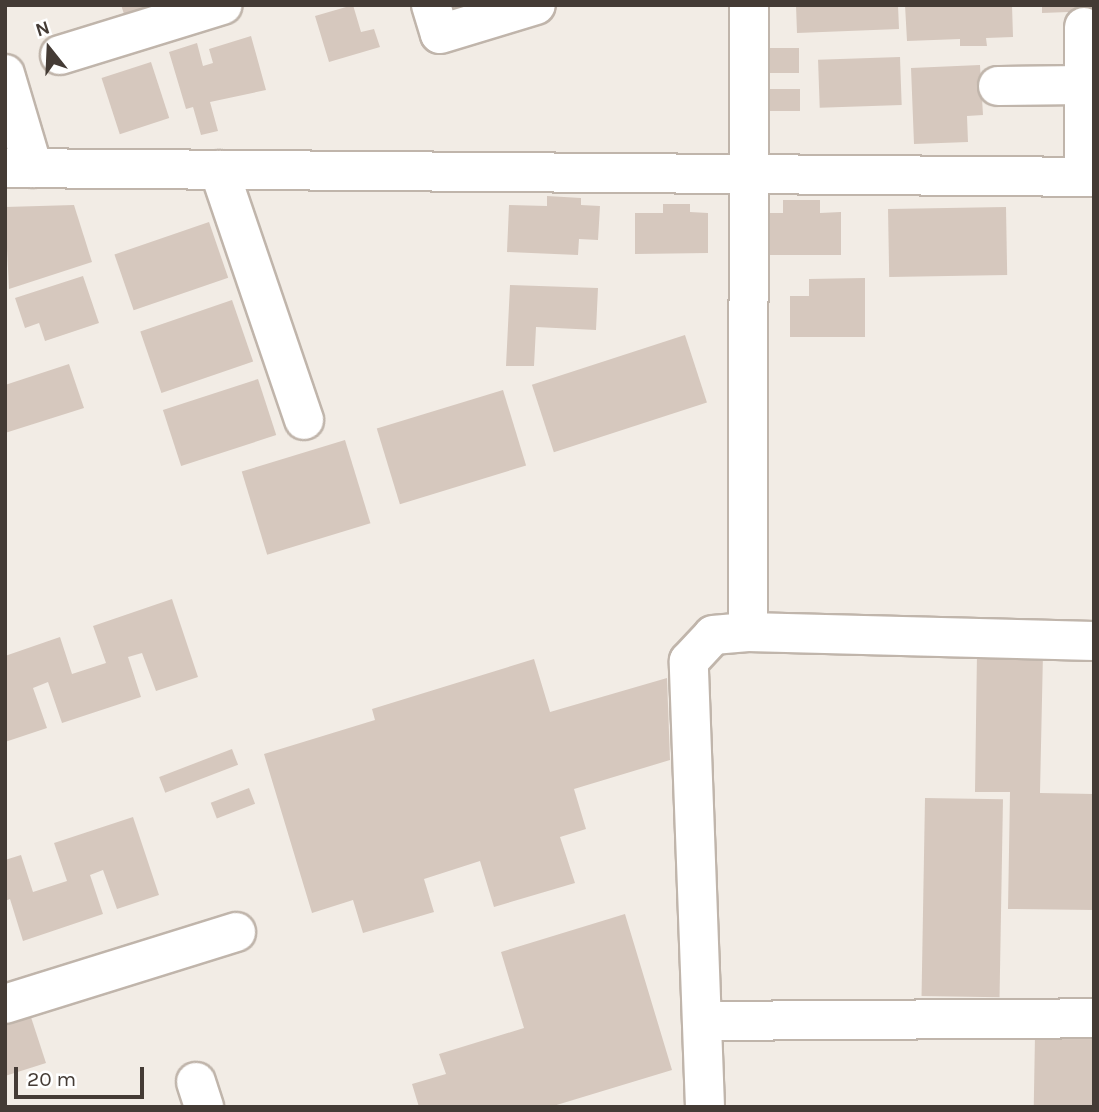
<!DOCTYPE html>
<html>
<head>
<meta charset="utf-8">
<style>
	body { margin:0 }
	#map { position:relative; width:1099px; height:1112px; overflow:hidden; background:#f2ece5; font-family:Karla,sans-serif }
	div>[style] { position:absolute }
	.building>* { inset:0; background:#d6c8be; transform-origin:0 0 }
	.roads { filter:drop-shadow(2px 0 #c0b5ab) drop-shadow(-2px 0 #c0b5ab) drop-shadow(0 2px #c0b5ab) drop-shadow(0 -2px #c0b5ab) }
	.minor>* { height:38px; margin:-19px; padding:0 19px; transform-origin:19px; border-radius:19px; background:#fff }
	span { translate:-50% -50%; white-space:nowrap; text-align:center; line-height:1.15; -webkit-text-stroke:5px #fff; paint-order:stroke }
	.frame { position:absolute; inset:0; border:7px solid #443b35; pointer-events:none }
	.north { position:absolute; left:14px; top:14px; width:70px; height:70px; -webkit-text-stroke:5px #fff; paint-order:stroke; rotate:342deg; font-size:19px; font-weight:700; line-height:28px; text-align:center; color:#443b35 }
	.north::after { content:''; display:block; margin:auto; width:24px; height:32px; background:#443b35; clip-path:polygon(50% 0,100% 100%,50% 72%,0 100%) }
	.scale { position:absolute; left:14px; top:1067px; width:130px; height:32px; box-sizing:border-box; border:4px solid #443b35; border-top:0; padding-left:9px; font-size:21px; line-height:24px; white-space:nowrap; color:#443b35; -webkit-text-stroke:5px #fff; paint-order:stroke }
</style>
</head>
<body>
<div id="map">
	<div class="building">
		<i style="clip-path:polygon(121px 5px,153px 5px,155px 12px,126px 20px)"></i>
		<i style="clip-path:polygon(353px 5px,361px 32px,374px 29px,380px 47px,329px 62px,315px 16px)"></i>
		<i style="clip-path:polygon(796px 5px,898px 5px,899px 29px,797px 33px)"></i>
		<i style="clip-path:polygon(905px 5px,1012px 5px,1013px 37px,986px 38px,987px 46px,960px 46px,960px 39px,907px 41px)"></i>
		<i style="clip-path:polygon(1042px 5px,1094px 5px,1094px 11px,1042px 13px)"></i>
		<i style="clip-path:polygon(251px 36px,266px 90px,210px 102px,218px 131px,201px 135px,193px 107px,186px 109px,169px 52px,197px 43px,203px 66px,213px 63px,209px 49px)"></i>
		<i style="left:799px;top:48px;width:25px;height:30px;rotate:90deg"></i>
		<i style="left:900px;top:57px;width:48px;height:82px;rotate:88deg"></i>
		<i style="left:151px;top:62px;width:59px;height:52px;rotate:72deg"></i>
		<i style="clip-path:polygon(980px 65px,983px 115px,967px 116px,968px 142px,914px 144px,911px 68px)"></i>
		<i style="left:800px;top:89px;width:22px;height:32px;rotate:90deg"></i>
		<i style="clip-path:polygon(547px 196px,581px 198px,581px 205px,600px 206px,598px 240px,579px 239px,578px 255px,507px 252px,509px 205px,547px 206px)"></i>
		<i style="clip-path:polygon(783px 200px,820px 200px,820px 213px,841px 212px,841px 255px,763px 255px,764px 213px,783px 213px)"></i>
		<i style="clip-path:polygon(663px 204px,690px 204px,690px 212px,708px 213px,708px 253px,635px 254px,635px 213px,663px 213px)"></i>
		<i style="clip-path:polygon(74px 205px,92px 262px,9px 289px,5px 207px)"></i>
		<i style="left:1006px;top:207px;width:68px;height:118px;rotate:89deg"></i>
		<i style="left:209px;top:222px;width:59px;height:100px;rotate:71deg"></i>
		<i style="clip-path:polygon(83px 276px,99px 323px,45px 341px,39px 323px,25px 328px,15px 298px)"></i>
		<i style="clip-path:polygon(865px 278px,865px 337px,790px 337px,790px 296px,809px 296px,809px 279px)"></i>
		<i style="clip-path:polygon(510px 285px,598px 288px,596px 330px,536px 327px,534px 366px,506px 366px)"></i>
		<i style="left:232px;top:300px;width:65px;height:97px;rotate:71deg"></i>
		<i style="left:685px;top:335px;width:71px;height:161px;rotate:72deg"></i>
		<i style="clip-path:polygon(69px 364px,84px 408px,5px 433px,5px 385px)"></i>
		<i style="left:258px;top:379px;width:59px;height:100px;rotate:72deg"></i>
		<i style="left:503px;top:390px;width:79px;height:132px;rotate:73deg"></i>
		<i style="left:345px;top:440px;width:87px;height:108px;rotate:73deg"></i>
		<i style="clip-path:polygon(172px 599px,198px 677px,156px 691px,142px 653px,128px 657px,141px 697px,62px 723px,48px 682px,33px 688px,47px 728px,5px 742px,5px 656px,60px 637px,72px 674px,106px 663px,93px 626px)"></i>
		<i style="clip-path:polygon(977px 652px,1043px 653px,1040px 793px,1094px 794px,1094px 910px,1008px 909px,1010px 792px,975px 792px)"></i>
		<i style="clip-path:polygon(534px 659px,550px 712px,667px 678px,670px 760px,574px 789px,586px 829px,560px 837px,575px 883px,494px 907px,480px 861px,424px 879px,434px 912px,363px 933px,353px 900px,312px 913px,264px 754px,375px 720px,372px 709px)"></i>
		<i style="left:232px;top:749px;width:17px;height:78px;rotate:69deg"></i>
		<i style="left:249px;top:788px;width:17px;height:41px;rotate:69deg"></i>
		<i style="left:925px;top:798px;width:78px;height:198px;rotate:1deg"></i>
		<i style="clip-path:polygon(133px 817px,159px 895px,117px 909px,103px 870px,90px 875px,103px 914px,23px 941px,10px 899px,5px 901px,5px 860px,21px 855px,33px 892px,67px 881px,54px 843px)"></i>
		<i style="clip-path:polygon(625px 914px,672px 1070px,550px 1107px,419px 1107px,412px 1084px,446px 1074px,439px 1054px,524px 1028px,501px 952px)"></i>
		<i style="clip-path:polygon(27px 1005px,46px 1063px,5px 1076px,5px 1012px)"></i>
		<i style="left:1035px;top:1035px;width:59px;height:72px;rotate:1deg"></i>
	</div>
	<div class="roads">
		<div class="minor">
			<i style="left:431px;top:5px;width:30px;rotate:73deg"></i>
			<i style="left:440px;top:34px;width:100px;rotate:-16.8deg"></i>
			<i style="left:1084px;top:27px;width:150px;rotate:90deg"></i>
			<i style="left:60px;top:55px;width:170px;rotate:-17.1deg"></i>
			<i style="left:5px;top:74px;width:98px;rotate:73.4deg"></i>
			<i style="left:998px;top:86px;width:86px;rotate:-0.7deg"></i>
			<i style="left:5px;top:168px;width:1089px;rotate:0.47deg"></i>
			<i style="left:219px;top:170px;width:264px;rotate:71.2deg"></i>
			<i style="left:748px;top:632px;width:627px;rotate:-89.91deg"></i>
			<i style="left:5px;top:1004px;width:242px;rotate:-17.3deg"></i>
			<i style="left:702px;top:1021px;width:392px;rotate:-0.4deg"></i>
			<i style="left:196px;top:1082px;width:26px;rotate:72deg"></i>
			<i style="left:705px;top:1107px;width:446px;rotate:-92.1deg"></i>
			<i style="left:689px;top:661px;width:35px;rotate:-47deg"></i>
			<i style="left:713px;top:635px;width:35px;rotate:-5deg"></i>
			<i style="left:748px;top:632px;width:346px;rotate:1.5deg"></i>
		</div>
	</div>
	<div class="frame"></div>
	<div class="north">N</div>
	<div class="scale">20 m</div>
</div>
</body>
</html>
